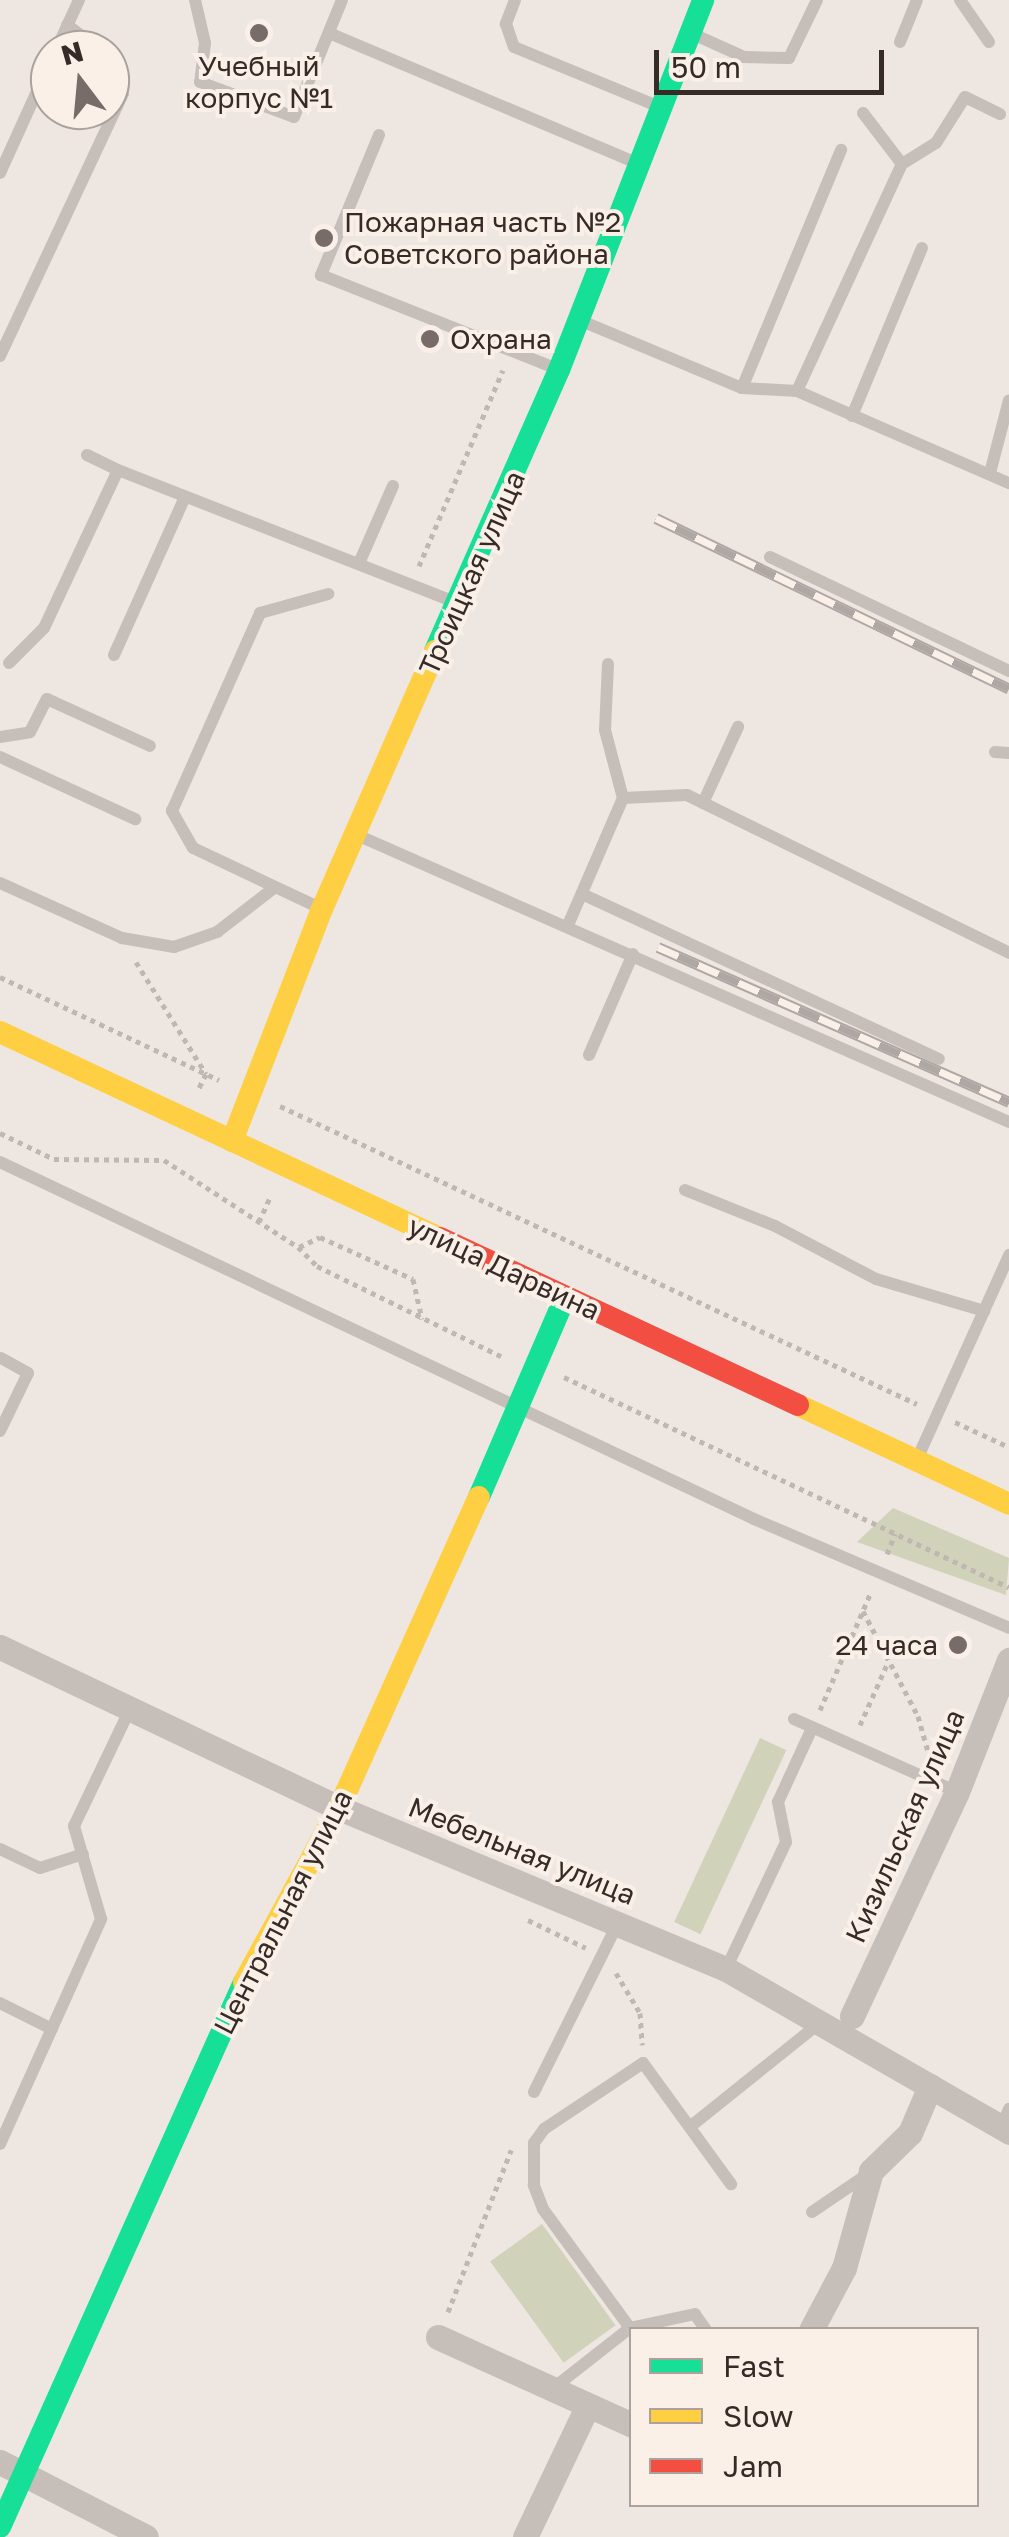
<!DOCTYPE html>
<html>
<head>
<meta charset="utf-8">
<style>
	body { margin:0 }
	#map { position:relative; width:1009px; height:2537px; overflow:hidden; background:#ede6e1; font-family:"Golos Text",sans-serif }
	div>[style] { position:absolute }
	.green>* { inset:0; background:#d0d2ba; transform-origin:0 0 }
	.path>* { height:5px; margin-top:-2.5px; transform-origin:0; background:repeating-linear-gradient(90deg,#bfb7b2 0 5px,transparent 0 10px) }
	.lane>* { height:12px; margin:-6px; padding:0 6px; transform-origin:6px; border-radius:6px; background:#c6beb9 }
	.street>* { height:25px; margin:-12.5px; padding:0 12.5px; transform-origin:12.5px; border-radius:12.5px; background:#c6beb9 }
	.fast>* { height:22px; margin:-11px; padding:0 11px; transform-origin:11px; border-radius:11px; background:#16e098 }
	.slow>* { height:22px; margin:-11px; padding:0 11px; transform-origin:11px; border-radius:11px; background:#ffcf43 }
	.jam>* { height:22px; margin:-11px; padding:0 11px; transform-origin:11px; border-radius:11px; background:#f24e42 }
	.rail>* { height:11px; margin-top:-5.5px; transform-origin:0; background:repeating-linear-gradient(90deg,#faf0e8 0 22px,#aea7a3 0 44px); box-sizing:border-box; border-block:2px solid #aea7a3 }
	.dots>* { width:28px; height:28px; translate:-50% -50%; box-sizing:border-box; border:5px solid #faf0e8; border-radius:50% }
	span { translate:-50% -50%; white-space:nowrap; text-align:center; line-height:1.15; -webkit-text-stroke:8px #faf0e8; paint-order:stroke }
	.poi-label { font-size:28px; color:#372b27 }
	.left { translate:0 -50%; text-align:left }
	.right { translate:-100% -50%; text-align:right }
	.street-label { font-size:28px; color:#372b27 }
	.legend { position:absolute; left:629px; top:2327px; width:350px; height:180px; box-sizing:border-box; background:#faf0e8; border:2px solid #aca19b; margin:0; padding:12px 18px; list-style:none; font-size:30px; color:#372b27 }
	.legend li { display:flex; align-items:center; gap:20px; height:50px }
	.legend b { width:50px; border:2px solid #aca19b }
	.north { position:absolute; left:30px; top:30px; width:100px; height:100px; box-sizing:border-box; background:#faf0e8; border:2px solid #aca19b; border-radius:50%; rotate:344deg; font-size:28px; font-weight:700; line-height:40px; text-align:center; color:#372b27 }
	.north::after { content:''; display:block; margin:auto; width:35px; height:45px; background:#776c68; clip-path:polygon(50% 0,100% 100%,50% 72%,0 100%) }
	.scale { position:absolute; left:654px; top:50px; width:230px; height:45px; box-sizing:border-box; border:5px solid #372b27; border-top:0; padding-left:12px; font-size:30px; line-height:35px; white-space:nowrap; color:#372b27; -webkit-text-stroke:8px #faf0e8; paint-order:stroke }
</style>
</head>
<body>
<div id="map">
	<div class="green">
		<i style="clip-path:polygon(893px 1508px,1009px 1558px,1006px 1595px,857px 1542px)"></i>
		<i style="left:760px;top:1738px;width:29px;height:203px;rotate:25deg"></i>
		<i style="left:542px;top:2224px;width:125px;height:64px;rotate:54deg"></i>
	</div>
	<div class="path">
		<i style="left:419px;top:566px;width:213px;rotate:-66.8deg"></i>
		<i style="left:136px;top:962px;width:132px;rotate:58deg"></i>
		<i style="left:206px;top:1074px;width:18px;rotate:117deg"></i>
		<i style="left:0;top:977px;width:242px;rotate:25.2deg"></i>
		<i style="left:280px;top:1106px;width:703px;rotate:25.07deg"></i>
		<i style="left:0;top:1133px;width:60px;rotate:25.7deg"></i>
		<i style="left:54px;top:1159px;width:110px;rotate:0.5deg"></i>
		<i style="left:164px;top:1160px;width:160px;rotate:33deg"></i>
		<i style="left:298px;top:1247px;width:27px;rotate:45deg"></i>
		<i style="left:317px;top:1266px;width:205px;rotate:26.1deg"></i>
		<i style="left:259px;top:1222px;width:27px;rotate:-66deg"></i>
		<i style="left:299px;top:1247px;width:23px;rotate:-25deg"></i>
		<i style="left:320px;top:1237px;width:102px;rotate:24.3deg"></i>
		<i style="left:413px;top:1279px;width:41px;rotate:77.3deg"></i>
		<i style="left:564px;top:1377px;width:492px;rotate:25.3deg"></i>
		<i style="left:955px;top:1422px;width:60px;rotate:24.8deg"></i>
		<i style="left:887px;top:1554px;width:22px;rotate:-68deg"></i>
		<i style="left:863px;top:1611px;width:119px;rotate:62.4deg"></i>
		<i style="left:918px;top:1716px;width:41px;rotate:74.2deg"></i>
		<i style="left:820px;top:1710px;width:129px;rotate:-66.6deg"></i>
		<i style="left:860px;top:1725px;width:69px;rotate:-66deg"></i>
		<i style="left:528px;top:1920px;width:64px;rotate:25.8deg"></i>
		<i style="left:616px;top:1973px;width:47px;rotate:59deg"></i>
		<i style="left:640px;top:2013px;width:32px;rotate:86deg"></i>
		<i style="left:448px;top:2312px;width:174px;rotate:-68.7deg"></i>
	</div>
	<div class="lane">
		<i style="left:195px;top:0;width:44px;rotate:76.9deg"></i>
		<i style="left:205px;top:43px;width:39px;rotate:97deg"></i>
		<i style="left:200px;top:82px;width:100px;rotate:20.4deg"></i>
		<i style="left:294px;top:117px;width:126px;rotate:-67.7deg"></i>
		<i style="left:515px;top:0;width:26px;rotate:111deg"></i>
		<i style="left:506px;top:24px;width:24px;rotate:71deg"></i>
		<i style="left:514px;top:47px;width:155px;rotate:22.4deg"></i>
		<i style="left:960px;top:0;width:51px;rotate:55.4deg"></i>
		<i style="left:67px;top:25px;width:42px;rotate:36.3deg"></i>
		<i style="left:329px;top:33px;width:332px;rotate:22.9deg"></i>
		<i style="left:693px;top:34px;width:56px;rotate:24.3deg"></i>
		<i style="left:744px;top:57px;width:45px;rotate:1.3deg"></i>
		<i style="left:789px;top:58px;width:64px;rotate:-64.2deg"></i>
		<i style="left:900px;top:42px;width:45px;rotate:-68deg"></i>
		<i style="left:56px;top:50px;width:55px;rotate:-65.3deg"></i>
		<i style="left:863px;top:113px;width:64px;rotate:52.6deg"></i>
		<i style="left:379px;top:135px;width:152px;rotate:112.5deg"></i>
		<i style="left:321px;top:275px;width:254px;rotate:21.7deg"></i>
		<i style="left:0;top:173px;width:121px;rotate:-65.6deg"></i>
		<i style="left:584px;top:322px;width:171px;rotate:22.7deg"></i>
		<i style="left:742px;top:388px;width:55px;rotate:3.1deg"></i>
		<i style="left:797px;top:391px;width:231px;rotate:23.5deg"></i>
		<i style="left:0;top:356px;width:290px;rotate:-64.9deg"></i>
		<i style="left:123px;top:93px;width:16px;rotate:-86deg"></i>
		<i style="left:124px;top:77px;width:24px;rotate:-125deg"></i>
		<i style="left:742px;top:388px;width:258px;rotate:-67.4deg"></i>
		<i style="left:797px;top:391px;width:250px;rotate:-65.2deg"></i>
		<i style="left:902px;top:164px;width:40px;rotate:-32deg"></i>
		<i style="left:936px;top:143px;width:54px;rotate:-57.8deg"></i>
		<i style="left:965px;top:97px;width:39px;rotate:26deg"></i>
		<i style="left:852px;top:416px;width:182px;rotate:-67.4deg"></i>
		<i style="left:87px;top:455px;width:34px;rotate:26deg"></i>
		<i style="left:990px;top:473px;width:75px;rotate:-75.4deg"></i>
		<i style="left:770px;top:557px;width:265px;rotate:25.5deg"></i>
		<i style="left:360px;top:561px;width:82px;rotate:-66.3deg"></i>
		<i style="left:114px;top:655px;width:173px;rotate:-65.8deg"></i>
		<i style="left:9px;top:663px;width:49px;rotate:-45deg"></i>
		<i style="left:44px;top:628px;width:174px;rotate:-64.9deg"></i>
		<i style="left:118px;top:470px;width:360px;rotate:21.4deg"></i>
		<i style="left:608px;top:664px;width:66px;rotate:92.6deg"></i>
		<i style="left:605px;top:730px;width:70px;rotate:75.2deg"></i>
		<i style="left:0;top:737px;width:30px;rotate:-9deg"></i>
		<i style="left:30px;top:732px;width:37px;rotate:-63deg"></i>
		<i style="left:47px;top:699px;width:113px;rotate:24.5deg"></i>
		<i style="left:995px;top:752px;width:14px;rotate:4deg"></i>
		<i style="left:0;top:757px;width:149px;rotate:24.7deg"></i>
		<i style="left:703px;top:803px;width:84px;rotate:-65.3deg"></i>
		<i style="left:357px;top:835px;width:712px;rotate:23.76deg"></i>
		<i style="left:0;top:883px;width:134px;rotate:24.3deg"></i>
		<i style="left:122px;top:938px;width:53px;rotate:9.8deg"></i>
		<i style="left:174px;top:947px;width:46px;rotate:-19.2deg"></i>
		<i style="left:217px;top:932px;width:72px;rotate:-37.7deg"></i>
		<i style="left:582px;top:894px;width:393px;rotate:24.8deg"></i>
		<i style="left:320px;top:908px;width:140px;rotate:-154.7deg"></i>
		<i style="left:193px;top:848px;width:43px;rotate:-119.6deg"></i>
		<i style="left:172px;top:811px;width:217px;rotate:-66deg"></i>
		<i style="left:260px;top:613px;width:71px;rotate:-15.6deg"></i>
		<i style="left:568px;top:925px;width:138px;rotate:-66.6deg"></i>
		<i style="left:623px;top:798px;width:64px;rotate:-2.7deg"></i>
		<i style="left:687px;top:795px;width:359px;rotate:26.1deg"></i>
		<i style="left:589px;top:1055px;width:110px;rotate:-66.5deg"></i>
		<i style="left:0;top:1162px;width:834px;rotate:25.34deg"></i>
		<i style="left:754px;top:1519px;width:277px;rotate:23.1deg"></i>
		<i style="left:685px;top:1190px;width:97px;rotate:21.8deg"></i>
		<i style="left:775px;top:1226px;width:114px;rotate:27.7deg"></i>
		<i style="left:876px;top:1279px;width:113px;rotate:16.5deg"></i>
		<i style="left:0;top:1431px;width:64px;rotate:-64.2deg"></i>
		<i style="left:28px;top:1373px;width:31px;rotate:-151deg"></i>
		<i style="left:918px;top:1457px;width:222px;rotate:-65.7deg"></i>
		<i style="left:794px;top:1719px;width:179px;rotate:24.1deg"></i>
		<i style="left:0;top:1849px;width:44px;rotate:25.4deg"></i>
		<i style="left:40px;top:1868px;width:45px;rotate:-18deg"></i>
		<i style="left:726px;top:1969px;width:140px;rotate:-64.7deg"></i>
		<i style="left:786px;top:1842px;width:41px;rotate:-101.3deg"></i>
		<i style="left:778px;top:1802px;width:81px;rotate:-65.3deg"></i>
		<i style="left:0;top:2003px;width:58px;rotate:26.6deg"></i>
		<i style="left:534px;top:2092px;width:189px;rotate:-63.6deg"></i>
		<i style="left:691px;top:2126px;width:161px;rotate:-38.7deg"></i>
		<i style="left:1001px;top:2128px;width:21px;rotate:-67deg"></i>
		<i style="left:0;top:2144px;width:247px;rotate:-65.8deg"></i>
		<i style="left:101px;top:1919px;width:97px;rotate:-106.2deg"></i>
		<i style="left:74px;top:1826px;width:130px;rotate:-64.4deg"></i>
		<i style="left:812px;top:2212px;width:68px;rotate:-34.2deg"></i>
		<i style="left:706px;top:2330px;width:19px;rotate:-125deg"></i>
		<i style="left:695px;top:2314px;width:66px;rotate:167.8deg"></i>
		<i style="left:630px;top:2328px;width:147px;rotate:-126.2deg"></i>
		<i style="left:543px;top:2209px;width:26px;rotate:-111deg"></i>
		<i style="left:534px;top:2185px;width:42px;rotate:-90deg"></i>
		<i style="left:534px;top:2143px;width:17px;rotate:-54deg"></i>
		<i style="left:544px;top:2129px;width:119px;rotate:-33.7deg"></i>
		<i style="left:643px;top:2063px;width:150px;rotate:54deg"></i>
		<i style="left:556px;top:2386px;width:94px;rotate:-38.1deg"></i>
	</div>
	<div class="street">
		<i style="left:0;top:1647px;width:375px;rotate:25.4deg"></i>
		<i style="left:339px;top:1808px;width:419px;rotate:22.6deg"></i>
		<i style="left:726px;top:1969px;width:327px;rotate:29.9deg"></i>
		<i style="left:852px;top:2016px;width:247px;rotate:-64.9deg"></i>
		<i style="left:957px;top:1792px;width:142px;rotate:-68.5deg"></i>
		<i style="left:811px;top:2330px;width:70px;rotate:-62deg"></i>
		<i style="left:844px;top:2268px;width:101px;rotate:-74.4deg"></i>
		<i style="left:871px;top:2171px;width:54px;rotate:-44.3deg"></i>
		<i style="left:910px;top:2133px;width:51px;rotate:-66.9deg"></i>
		<i style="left:438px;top:2337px;width:213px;rotate:24.4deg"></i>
		<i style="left:0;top:2462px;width:164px;rotate:27.2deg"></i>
		<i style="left:525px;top:2537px;width:142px;rotate:-64.5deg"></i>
	</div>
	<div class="fast">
		<i style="left:435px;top:651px;width:307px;rotate:-66.2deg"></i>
		<i style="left:559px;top:370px;width:397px;rotate:-68.7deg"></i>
		<i style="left:479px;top:1497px;width:218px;rotate:-66.7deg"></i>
		<i style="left:0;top:2527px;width:597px;rotate:-65.88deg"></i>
	</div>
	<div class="slow">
		<i style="left:0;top:1032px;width:486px;rotate:25.1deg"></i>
		<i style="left:232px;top:1141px;width:249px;rotate:-68.8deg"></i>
		<i style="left:322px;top:909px;width:282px;rotate:-66.3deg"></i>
		<i style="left:798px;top:1405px;width:233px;rotate:25.1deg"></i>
		<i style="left:244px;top:1982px;width:198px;rotate:-61.4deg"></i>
		<i style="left:339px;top:1808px;width:341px;rotate:-65.8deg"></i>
	</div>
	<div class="jam">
		<i style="left:440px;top:1238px;width:395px;rotate:25deg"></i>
	</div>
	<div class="rail">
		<i style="left:656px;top:518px;width:392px;rotate:25.8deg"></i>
		<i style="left:658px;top:947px;width:384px;rotate:23.8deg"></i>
	</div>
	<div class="dots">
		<i style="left:259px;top:33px;background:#776c68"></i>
		<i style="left:324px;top:238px;background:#776c68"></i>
		<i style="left:430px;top:339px;background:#776c68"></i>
		<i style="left:958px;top:1645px;background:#776c68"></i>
	</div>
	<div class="poi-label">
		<span style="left:259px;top:82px">Учебный<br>корпус №1</span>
		<span class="left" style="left:344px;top:238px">Пожарная часть №2<br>Советского района</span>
		<span class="left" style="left:450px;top:339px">Охрана</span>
		<span class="right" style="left:938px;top:1645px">24 часа</span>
	</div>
	<div class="street-label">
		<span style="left:472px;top:573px;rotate:-66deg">Троицкая улица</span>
		<span style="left:504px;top:1268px;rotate:25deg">улица Дарвина</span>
		<span style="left:905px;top:1826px;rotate:-66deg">Кизильская улица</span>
		<span style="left:522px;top:1851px;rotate:22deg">Мебельная улица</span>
		<span style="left:283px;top:1912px;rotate:-63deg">Центральная улица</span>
	</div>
	<ul class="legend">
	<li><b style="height:12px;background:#16e098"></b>Fast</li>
	<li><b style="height:12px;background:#ffcf43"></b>Slow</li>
	<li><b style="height:12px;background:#f24e42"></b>Jam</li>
	</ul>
	<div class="north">N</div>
	<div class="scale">50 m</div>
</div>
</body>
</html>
